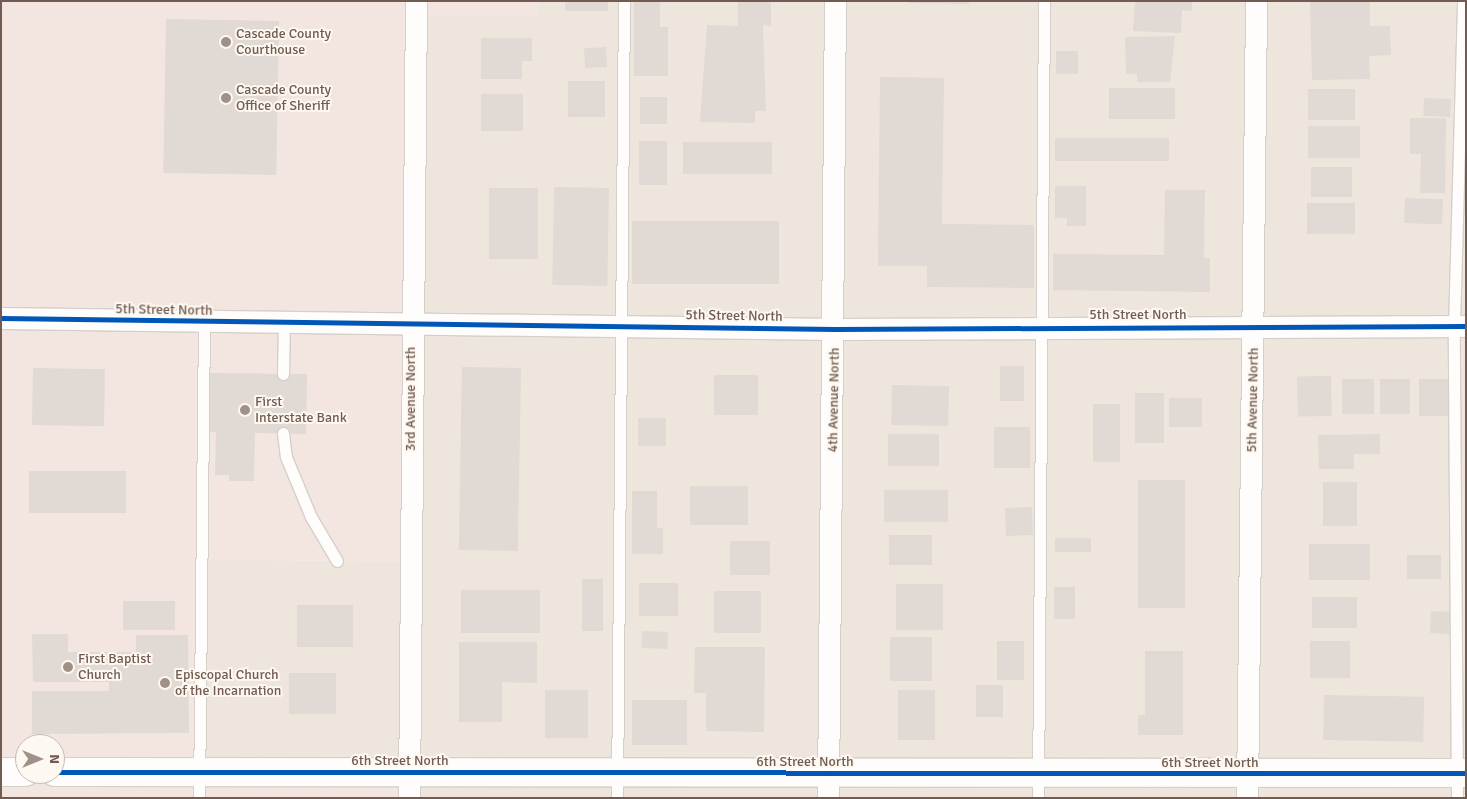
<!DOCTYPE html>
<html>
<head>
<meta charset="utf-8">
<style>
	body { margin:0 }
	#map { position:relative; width:1467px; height:799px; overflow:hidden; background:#f6f3ee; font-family:Signika,sans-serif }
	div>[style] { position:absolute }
	.residential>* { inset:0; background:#eee6dd }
	.commercial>* { inset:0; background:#f3e6e0 }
	.building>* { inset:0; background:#e0d9d4; transform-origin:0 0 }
	.roads { filter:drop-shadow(1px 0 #d4cfc9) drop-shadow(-1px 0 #d4cfc9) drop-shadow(0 1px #d4cfc9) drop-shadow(0 -1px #d4cfc9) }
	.service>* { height:11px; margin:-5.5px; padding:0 5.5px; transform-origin:5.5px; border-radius:5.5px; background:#fefdfc }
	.minor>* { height:21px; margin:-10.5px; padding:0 10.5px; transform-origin:10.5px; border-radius:10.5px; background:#fefdfc }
	.tertiary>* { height:28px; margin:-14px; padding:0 14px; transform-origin:14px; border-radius:14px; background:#fefdfc }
	.cycleway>* { height:5px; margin:-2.5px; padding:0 2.5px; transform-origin:2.5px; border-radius:2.5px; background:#0057b8 }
	.dots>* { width:14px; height:14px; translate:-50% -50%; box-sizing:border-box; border:2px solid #fdf8f1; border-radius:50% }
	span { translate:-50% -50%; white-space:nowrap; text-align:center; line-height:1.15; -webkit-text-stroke:4px #fdf8f1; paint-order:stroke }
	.poi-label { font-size:14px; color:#725c51 }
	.left { translate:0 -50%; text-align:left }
	.street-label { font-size:14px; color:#725c51 }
	.frame { position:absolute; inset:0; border:2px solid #725c51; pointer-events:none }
	.north { position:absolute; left:15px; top:734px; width:50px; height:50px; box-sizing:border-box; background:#fdf8f1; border:1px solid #c5bab1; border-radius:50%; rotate:90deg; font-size:14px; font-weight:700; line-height:20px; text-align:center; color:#725c51 }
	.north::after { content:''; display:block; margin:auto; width:18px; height:22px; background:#a09188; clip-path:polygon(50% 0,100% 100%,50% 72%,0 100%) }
</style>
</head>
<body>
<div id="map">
	<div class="residential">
		<i style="clip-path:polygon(538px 1px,1466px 1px,1466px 798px,409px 798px,199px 772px,201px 559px,410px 562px,416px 16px,537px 16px)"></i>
	</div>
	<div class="commercial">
		<i style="clip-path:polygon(evenodd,1px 1px,538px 1px,538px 16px,416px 16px,411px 562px,202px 559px,199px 772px,409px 771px,409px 798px,1px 798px,1px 1px,25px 744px,55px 744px,55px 774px,25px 774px,25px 744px)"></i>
	</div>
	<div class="building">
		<i style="left:565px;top:1px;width:43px;height:10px"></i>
		<i style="clip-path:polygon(634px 1px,660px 1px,660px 27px,668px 27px,668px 76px,634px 76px)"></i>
		<i style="clip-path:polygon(738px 1px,771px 1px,771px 26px,763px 25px,766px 111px,755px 111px,755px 123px,700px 122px,707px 25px,738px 26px)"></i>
		<i style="clip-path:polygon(909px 1px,969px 1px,969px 4px,909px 3px)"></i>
		<i style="clip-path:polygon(1135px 1px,1192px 1px,1192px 11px,1182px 10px,1181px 33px,1133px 31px)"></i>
		<i style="clip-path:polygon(1310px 1px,1370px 1px,1370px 26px,1390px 26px,1391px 55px,1369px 56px,1370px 79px,1312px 80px)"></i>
		<i style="left:166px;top:19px;width:113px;height:154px;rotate:1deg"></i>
		<i style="clip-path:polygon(1175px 36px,1170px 82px,1137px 82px,1137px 74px,1126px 74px,1125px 37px)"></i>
		<i style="clip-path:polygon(481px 38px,532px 38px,532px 61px,522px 61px,522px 79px,481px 79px)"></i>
		<i style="left:606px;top:47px;width:20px;height:22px;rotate:87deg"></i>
		<i style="left:1078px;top:51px;width:23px;height:22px;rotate:90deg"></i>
		<i style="clip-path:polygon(880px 77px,944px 78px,942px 224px,1034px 225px,1034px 288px,927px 287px,927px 266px,878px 266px)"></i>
		<i style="left:568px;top:81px;width:37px;height:36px"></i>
		<i style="left:1109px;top:88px;width:66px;height:31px"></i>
		<i style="left:1308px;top:89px;width:47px;height:31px"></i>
		<i style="left:481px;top:94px;width:42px;height:37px"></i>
		<i style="left:640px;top:97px;width:27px;height:27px"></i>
		<i style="left:1424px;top:98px;width:27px;height:18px;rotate:2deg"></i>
		<i style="clip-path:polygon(1410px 118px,1446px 118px,1445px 193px,1420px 193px,1421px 154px,1410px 154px)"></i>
		<i style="left:1308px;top:126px;width:52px;height:32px"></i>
		<i style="left:1169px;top:138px;width:23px;height:114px;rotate:90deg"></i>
		<i style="left:639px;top:141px;width:28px;height:44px"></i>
		<i style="left:683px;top:142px;width:89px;height:32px"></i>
		<i style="left:1311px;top:167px;width:41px;height:30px"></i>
		<i style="clip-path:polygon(1055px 186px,1086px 186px,1086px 226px,1067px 226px,1067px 218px,1055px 218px)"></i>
		<i style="left:554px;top:187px;width:55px;height:98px;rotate:1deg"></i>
		<i style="left:489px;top:188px;width:49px;height:71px"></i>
		<i style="clip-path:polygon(1165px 190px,1205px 190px,1204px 258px,1210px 258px,1210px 292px,1053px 290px,1053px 254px,1164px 255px)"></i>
		<i style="left:1405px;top:198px;width:38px;height:25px;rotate:2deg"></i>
		<i style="left:1307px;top:203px;width:48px;height:31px"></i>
		<i style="left:632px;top:221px;width:147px;height:63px"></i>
		<i style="left:1000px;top:366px;width:24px;height:35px"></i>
		<i style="left:462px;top:367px;width:59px;height:183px;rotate:1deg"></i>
		<i style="left:33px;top:368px;width:72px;height:57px;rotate:1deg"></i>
		<i style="clip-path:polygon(209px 373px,307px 374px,306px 434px,255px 433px,254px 481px,229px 481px,229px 475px,215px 475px,216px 432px,208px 432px)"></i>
		<i style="left:714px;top:375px;width:44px;height:40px"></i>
		<i style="left:1331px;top:376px;width:40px;height:34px;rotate:89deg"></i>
		<i style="left:1342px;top:379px;width:32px;height:35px"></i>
		<i style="left:1380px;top:379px;width:30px;height:35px"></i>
		<i style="left:1419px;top:379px;width:30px;height:37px"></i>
		<i style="left:892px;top:385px;width:57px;height:40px;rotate:1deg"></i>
		<i style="left:1135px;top:393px;width:29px;height:50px"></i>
		<i style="left:1169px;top:398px;width:33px;height:29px"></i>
		<i style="left:1093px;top:404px;width:27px;height:58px"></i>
		<i style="left:638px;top:418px;width:28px;height:28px"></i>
		<i style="left:994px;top:427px;width:36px;height:41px"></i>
		<i style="left:888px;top:434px;width:51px;height:32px"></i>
		<i style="clip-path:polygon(1380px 434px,1380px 454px,1354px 454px,1354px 469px,1319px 469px,1318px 435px)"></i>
		<i style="left:29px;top:471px;width:97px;height:42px"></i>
		<i style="left:1138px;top:480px;width:47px;height:128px"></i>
		<i style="left:1323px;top:482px;width:34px;height:44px"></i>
		<i style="left:690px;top:486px;width:58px;height:39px"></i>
		<i style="left:884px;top:490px;width:64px;height:32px"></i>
		<i style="clip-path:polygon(632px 491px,657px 491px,657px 528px,663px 528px,663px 554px,632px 554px)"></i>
		<i style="left:1032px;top:507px;width:28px;height:27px;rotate:88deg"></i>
		<i style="left:889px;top:535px;width:43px;height:30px"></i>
		<i style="left:1055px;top:538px;width:36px;height:14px"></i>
		<i style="left:730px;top:541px;width:40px;height:34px"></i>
		<i style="left:1309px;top:544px;width:61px;height:36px"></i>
		<i style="left:1407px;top:555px;width:34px;height:24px"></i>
		<i style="left:582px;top:579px;width:21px;height:52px"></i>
		<i style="left:639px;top:583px;width:39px;height:33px"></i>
		<i style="left:896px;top:584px;width:47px;height:46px"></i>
		<i style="left:1054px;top:587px;width:21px;height:32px"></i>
		<i style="left:461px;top:590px;width:79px;height:43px"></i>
		<i style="left:714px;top:591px;width:47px;height:42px"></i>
		<i style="left:1312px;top:597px;width:45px;height:31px"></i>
		<i style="left:123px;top:601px;width:52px;height:29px"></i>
		<i style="left:297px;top:605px;width:56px;height:42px"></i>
		<i style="left:1431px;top:611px;width:19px;height:22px;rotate:3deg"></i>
		<i style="left:642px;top:631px;width:26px;height:17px;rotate:2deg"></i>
		<i style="clip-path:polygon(32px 634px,68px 634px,68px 652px,136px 652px,136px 635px,188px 635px,189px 733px,32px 734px,32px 691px,109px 691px,109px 682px,33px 682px)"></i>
		<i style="left:890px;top:637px;width:42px;height:44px"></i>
		<i style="left:997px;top:641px;width:27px;height:39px"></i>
		<i style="left:1310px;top:641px;width:40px;height:37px"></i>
		<i style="clip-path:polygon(459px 642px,537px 642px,537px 683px,502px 682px,502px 722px,459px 722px)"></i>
		<i style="clip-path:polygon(695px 647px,765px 647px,764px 732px,706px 731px,706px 693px,694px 693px)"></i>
		<i style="clip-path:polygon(1145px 651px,1183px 651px,1183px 735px,1138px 735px,1138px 715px,1145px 715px)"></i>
		<i style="left:289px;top:673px;width:47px;height:41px"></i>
		<i style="left:976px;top:685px;width:27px;height:32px"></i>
		<i style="left:545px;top:690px;width:43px;height:48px"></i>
		<i style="left:898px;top:690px;width:37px;height:50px"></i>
		<i style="left:1324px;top:695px;width:100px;height:45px;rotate:1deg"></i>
		<i style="left:632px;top:700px;width:55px;height:45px"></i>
	</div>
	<div class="roads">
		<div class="service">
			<i style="left:283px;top:374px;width:51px;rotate:-88.9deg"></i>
			<i style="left:283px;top:433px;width:24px;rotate:83deg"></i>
			<i style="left:286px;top:457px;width:65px;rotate:67.4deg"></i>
			<i style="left:311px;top:517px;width:51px;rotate:59.4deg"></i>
			<i style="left:199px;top:798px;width:476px;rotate:-89.4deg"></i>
			<i style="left:617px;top:798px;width:797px;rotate:-89.5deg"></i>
			<i style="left:1038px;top:798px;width:797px;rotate:-89.57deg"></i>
			<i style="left:1457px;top:798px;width:472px;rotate:-90.4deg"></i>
			<i style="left:1454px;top:326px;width:325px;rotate:-88.4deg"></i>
		</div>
		<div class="minor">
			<i style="left:1px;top:318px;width:834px;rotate:0.76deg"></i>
			<i style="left:835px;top:329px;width:631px;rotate:-0.27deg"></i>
			<i style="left:409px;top:798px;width:797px;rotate:-89.5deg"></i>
			<i style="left:828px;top:798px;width:797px;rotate:-89.5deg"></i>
			<i style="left:1247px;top:798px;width:797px;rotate:-89.35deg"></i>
		</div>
		<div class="tertiary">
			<i style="left:1px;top:772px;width:24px"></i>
			<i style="left:55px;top:772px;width:1411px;rotate:0.04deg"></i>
		</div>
	</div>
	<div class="cycleway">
		<i style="left:1px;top:318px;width:834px;rotate:0.76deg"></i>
		<i style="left:835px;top:329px;width:631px;rotate:-0.27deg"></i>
		<i style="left:55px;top:772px;width:1411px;rotate:0.04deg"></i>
	</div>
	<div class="dots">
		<i style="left:226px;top:42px;background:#a09188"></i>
		<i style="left:226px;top:98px;background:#a09188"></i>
		<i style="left:245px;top:410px;background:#a09188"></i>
		<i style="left:68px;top:667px;background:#a09188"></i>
		<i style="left:165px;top:683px;background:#a09188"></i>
	</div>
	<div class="poi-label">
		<span class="left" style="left:236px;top:42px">Cascade County<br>Courthouse</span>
		<span class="left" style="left:236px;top:98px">Cascade County<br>Office of Sheriff</span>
		<span class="left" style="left:255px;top:410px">First<br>Interstate Bank</span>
		<span class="left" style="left:78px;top:667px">First Baptist<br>Church</span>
		<span class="left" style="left:175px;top:683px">Episcopal Church<br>of the Incarnation</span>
	</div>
	<div class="street-label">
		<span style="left:164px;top:310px;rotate:1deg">5th Street North</span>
		<span style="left:1138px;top:315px">5th Street North</span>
		<span style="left:734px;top:316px;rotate:1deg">5th Street North</span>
		<span style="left:411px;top:399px;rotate:-90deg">3rd Avenue North</span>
		<span style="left:834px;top:400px;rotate:-89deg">4th Avenue North</span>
		<span style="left:1253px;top:400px;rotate:-89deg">5th Avenue North</span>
		<span style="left:400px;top:761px">6th Street North</span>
		<span style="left:805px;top:762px">6th Street North</span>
		<span style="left:1210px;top:763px">6th Street North</span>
	</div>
	<div class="frame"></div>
	<div class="north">N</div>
</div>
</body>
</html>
